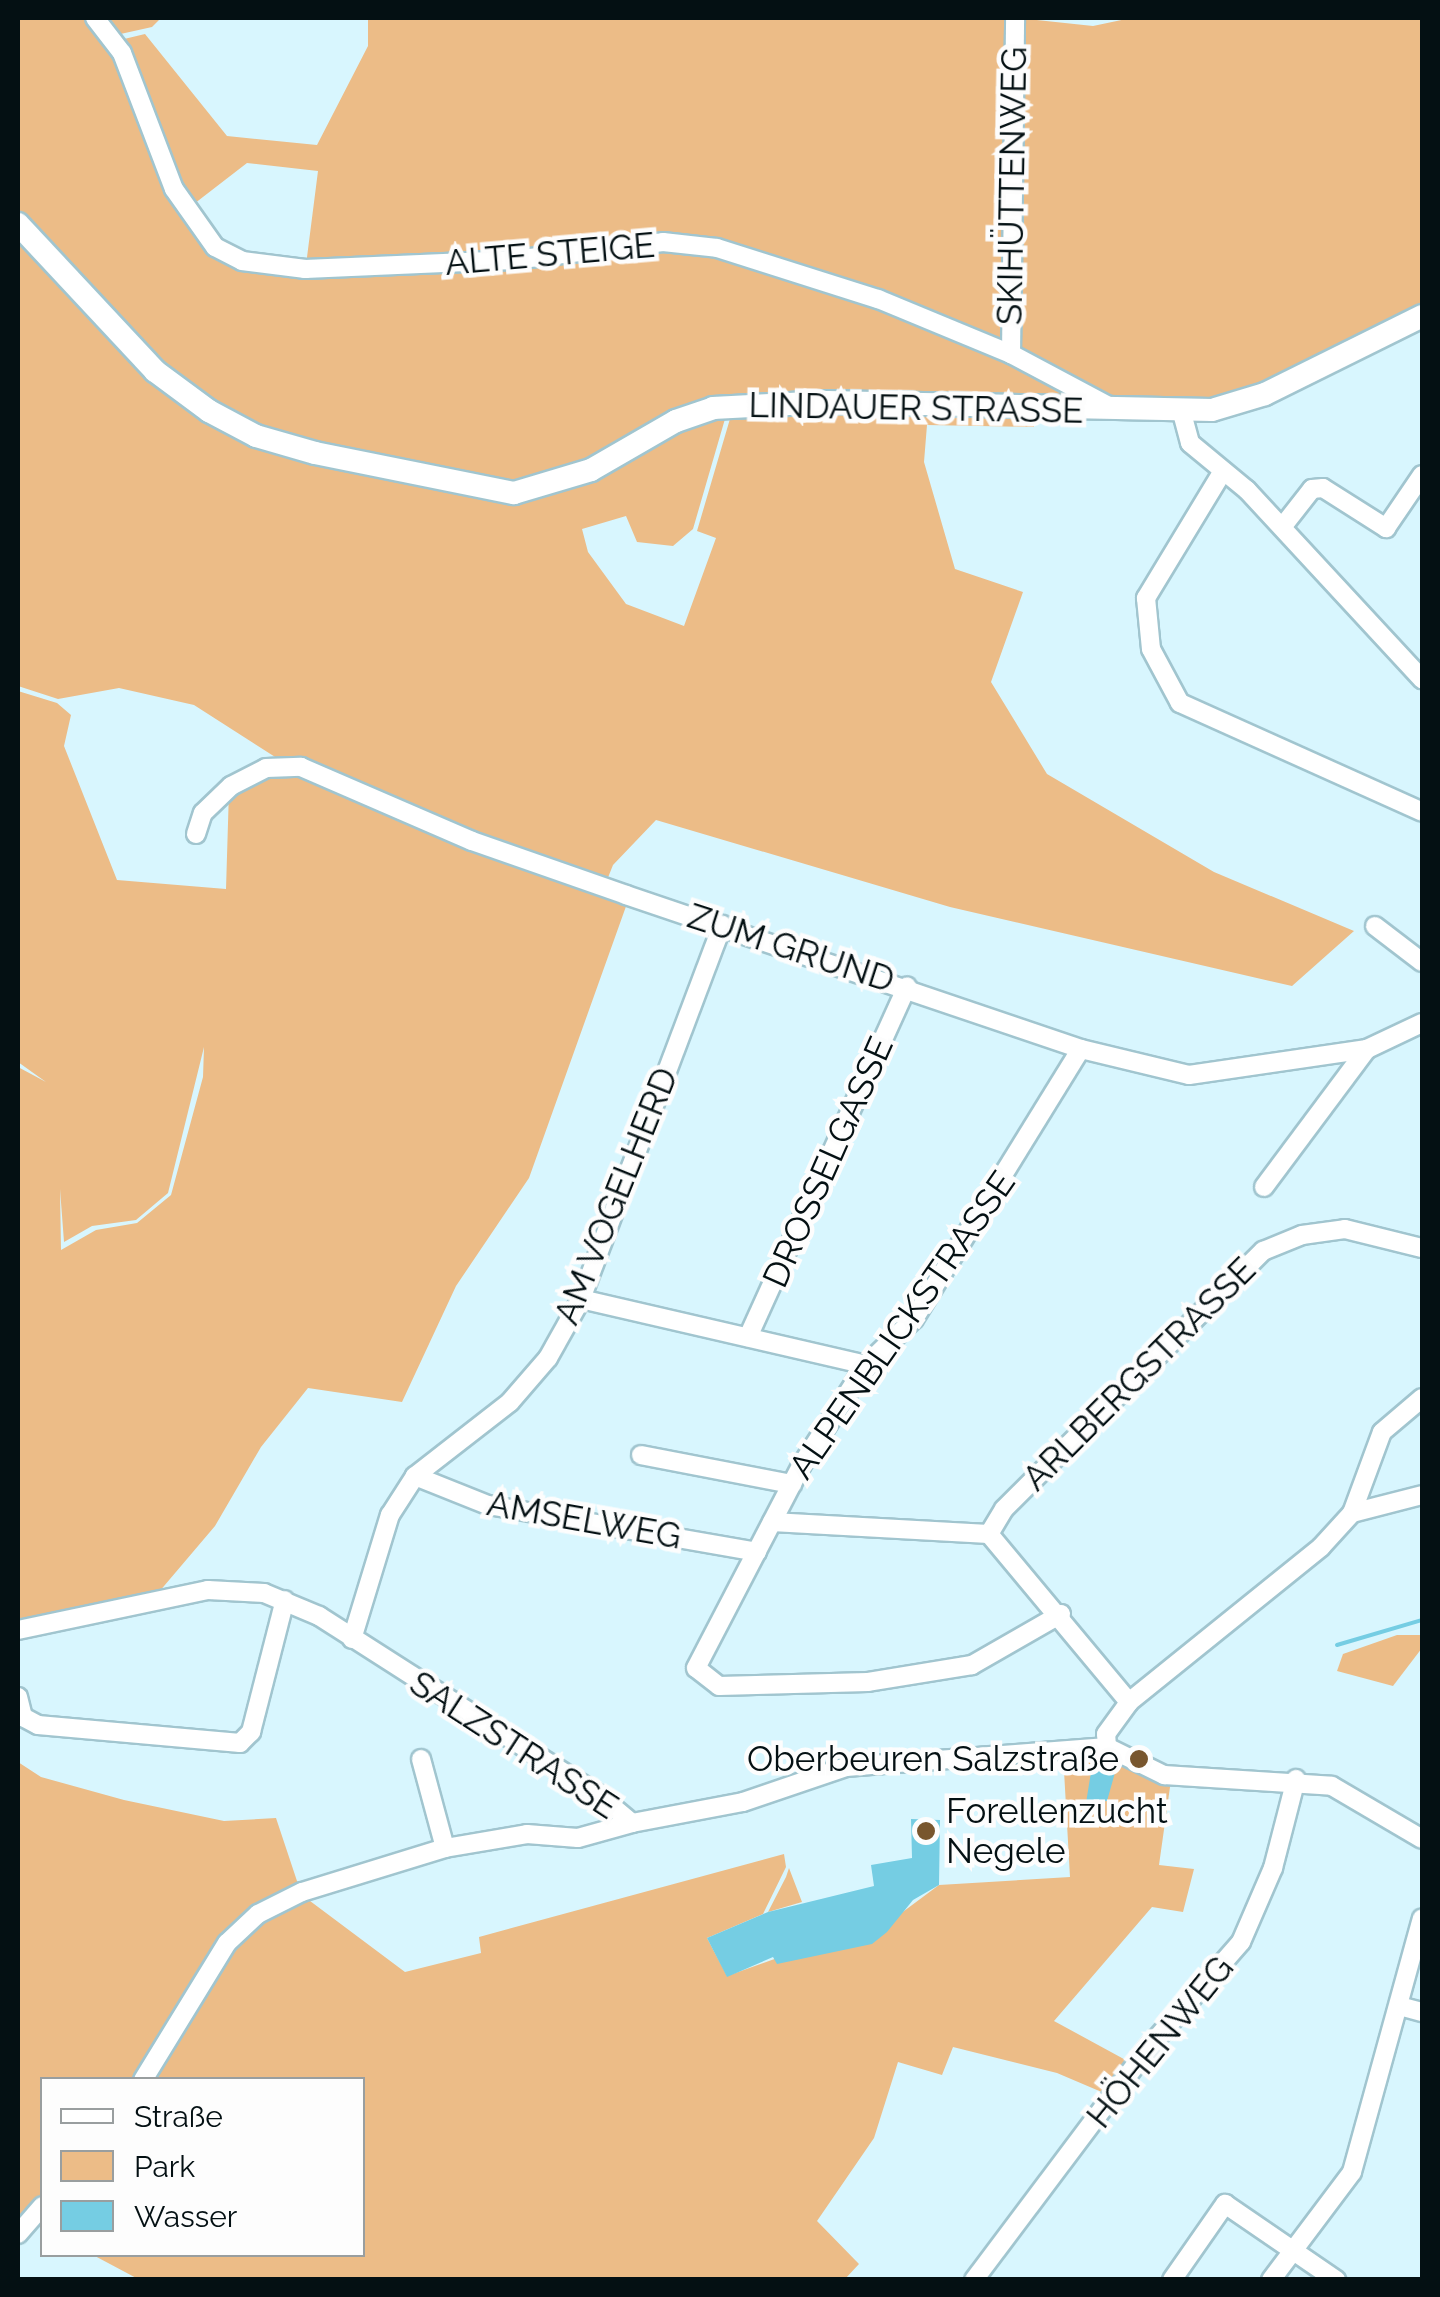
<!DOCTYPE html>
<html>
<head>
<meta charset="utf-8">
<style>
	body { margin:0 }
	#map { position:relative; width:1440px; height:2297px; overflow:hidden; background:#d8f6fe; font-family:Raleway,sans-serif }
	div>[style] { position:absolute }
	.green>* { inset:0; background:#ecbc87 }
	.water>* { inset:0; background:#75cde3 }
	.stream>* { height:4px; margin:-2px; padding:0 2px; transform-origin:2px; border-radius:2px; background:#75cde3 }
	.roads { filter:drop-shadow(2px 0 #a1c5cf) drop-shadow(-2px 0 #a1c5cf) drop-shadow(0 2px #a1c5cf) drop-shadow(0 -2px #a1c5cf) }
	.minor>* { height:18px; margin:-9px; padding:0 9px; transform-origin:9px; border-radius:9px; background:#fff }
	.major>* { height:22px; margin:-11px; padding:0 11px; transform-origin:11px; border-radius:11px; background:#fff }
	.dots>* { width:28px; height:28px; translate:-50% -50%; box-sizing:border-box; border:5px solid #fdfdfd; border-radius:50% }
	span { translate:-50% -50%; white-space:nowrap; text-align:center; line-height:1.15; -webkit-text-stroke:9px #fdfdfd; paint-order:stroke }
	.street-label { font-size:35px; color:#041013 }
	.poi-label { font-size:35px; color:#041013 }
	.right { translate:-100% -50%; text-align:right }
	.left { translate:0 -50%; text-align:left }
	.frame { position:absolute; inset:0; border:20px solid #041013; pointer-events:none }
	.legend { position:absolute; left:40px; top:2077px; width:325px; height:180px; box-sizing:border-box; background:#fdfdfd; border:2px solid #999e9f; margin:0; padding:12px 18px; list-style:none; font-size:30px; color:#041013 }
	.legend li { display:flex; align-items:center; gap:20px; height:50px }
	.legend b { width:50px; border:2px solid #999e9f }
</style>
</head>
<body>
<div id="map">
	<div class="green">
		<i style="clip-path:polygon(18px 18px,90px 18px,111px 39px,170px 189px,241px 265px,664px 245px,718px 250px,877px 302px,1094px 401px,827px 393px,711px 399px,588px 464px,512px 487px,259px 430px,158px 367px,18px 216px)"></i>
		<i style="clip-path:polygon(99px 18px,161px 18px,152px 27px,116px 35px)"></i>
		<i style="clip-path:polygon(368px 18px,1018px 18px,1093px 26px,1131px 18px,1422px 18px,1422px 308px,1397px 314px,1306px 367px,1211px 403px,1116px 403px,1006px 349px,718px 245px,306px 265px,318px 171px,247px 163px,190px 207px,120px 40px,145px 34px,227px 136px,317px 145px,368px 46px)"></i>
		<i style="clip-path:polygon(18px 233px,205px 416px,517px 499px,678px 427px,727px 412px,693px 529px,673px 546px,637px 542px,626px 516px,582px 529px,588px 552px,626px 604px,684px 626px,716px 538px,697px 531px,732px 412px,1032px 413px,1034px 427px,927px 425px,924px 462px,955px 569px,1023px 592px,991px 682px,1047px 774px,1214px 872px,1354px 931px,1292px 986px,950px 907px,656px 820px,613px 865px,605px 885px,283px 762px,194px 705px,119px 688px,58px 699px,18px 686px)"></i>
		<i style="clip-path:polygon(evenodd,18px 691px,57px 703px,71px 715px,64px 746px,117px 880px,226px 889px,229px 790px,281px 767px,629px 898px,529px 1178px,456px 1286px,402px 1402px,308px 1388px,261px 1447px,215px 1526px,153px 1599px,18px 1627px,18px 1067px,46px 1082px,18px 1062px,18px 691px,204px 1047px,203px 1077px,171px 1195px,137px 1223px,96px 1230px,61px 1250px,60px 1189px,64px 1242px,92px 1226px,136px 1220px,168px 1193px,204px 1047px)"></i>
		<i style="clip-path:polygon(1397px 1635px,1422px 1635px,1422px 1648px,1393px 1686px,1337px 1671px,1343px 1654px)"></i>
		<i style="clip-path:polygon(1107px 1750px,1171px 1780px,1159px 1865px,1194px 1869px,1183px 1912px,1152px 1907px,1054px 2021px,1133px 2064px,1111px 2096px,1057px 2073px,953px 2047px,942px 2075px,898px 2062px,874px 2138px,817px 2221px,859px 2264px,845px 2279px,140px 2280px,93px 2255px,362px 2254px,362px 2080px,146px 2079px,244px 1928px,302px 1895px,405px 1972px,481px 1953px,479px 1937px,784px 1854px,786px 1867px,763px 1914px,707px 1938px,727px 1976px,900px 1914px,939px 1885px,1070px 1877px,1063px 1753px)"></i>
		<i style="clip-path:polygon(18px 1762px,41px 1777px,124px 1800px,224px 1821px,276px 1818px,300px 1890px,257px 1912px,140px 2079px,42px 2080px,42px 2202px,18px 2231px)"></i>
		<i style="clip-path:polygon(789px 1868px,802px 1902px,768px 1912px,786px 1877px)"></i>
	</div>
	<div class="water">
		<i style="clip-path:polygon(1116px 1769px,1107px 1801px,1086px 1803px,1091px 1772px)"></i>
		<i style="clip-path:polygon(911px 1819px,940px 1820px,939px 1885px,913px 1900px,887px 1932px,872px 1944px,777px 1964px,773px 1957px,727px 1977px,707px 1938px,768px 1912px,874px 1886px,871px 1865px,912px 1858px)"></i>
	</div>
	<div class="stream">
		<i style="left:1337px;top:1645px;width:89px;rotate:-16.4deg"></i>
	</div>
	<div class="roads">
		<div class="minor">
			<i style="left:95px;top:18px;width:44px;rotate:52.4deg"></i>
			<i style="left:122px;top:53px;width:146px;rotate:69.1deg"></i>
			<i style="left:174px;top:189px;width:71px;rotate:54.7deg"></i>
			<i style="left:215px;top:247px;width:30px;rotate:27deg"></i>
			<i style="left:242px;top:261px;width:64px;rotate:7.2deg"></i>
			<i style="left:305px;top:269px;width:208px;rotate:-2.5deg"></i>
			<i style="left:513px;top:260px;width:151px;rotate:-6.8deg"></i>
			<i style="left:663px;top:242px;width:54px;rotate:6.3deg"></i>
			<i style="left:717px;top:248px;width:169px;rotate:17.6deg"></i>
			<i style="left:878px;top:299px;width:144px;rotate:22.5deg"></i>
			<i style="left:1011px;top:354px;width:111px;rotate:28deg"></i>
			<i style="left:1011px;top:354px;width:336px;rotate:-89.3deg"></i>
			<i style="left:1182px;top:413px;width:31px;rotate:75deg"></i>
			<i style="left:1190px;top:443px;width:74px;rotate:39.5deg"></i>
			<i style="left:1247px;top:490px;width:258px;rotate:47.2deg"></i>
			<i style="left:1223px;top:471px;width:149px;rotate:121.2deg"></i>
			<i style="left:1146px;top:598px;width:51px;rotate:84.4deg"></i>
			<i style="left:1151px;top:649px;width:61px;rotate:61.8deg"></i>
			<i style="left:1180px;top:703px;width:265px;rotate:24.2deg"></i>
			<i style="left:1283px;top:526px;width:47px;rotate:-51.9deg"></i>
			<i style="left:1312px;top:489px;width:11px;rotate:-5deg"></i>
			<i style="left:1323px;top:488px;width:75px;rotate:32.4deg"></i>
			<i style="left:1386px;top:528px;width:64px;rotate:-55.8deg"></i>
			<i style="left:196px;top:834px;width:22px;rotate:-72deg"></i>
			<i style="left:203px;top:813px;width:39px;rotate:-44deg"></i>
			<i style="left:231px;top:786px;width:39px;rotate:-27deg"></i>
			<i style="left:266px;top:768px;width:35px;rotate:-2deg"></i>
			<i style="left:301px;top:767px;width:186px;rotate:23.4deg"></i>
			<i style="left:472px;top:841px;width:163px;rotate:19.3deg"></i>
			<i style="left:626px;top:895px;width:480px;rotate:18.7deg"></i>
			<i style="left:1081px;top:1049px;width:111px;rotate:13.5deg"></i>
			<i style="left:1189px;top:1075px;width:180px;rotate:-8.3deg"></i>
			<i style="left:1367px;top:1049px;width:61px;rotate:-25.3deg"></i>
			<i style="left:1375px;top:926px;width:59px;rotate:37.5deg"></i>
			<i style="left:1264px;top:1187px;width:172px;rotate:-53.3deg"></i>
			<i style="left:581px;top:1299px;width:293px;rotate:13deg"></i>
			<i style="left:748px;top:1337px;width:385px;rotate:-65.6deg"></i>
			<i style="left:641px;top:1455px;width:154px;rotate:10.9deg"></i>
			<i style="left:415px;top:1476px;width:79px;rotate:21.7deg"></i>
			<i style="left:488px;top:1505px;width:273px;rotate:9.9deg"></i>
			<i style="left:1352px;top:1513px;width:72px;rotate:-14.4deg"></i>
			<i style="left:772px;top:1522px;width:217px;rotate:3.2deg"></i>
			<i style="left:989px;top:1534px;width:219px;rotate:50.2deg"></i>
			<i style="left:989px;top:1534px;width:29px;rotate:-59deg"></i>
			<i style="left:1004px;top:1509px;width:366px;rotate:-44.9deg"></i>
			<i style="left:1263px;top:1251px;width:42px;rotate:-22.3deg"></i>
			<i style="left:1302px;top:1235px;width:43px;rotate:-7.9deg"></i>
			<i style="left:1345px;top:1229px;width:79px;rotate:13.9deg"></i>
			<i style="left:1061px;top:1614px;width:103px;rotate:150.2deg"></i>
			<i style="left:972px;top:1665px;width:105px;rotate:170.7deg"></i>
			<i style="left:868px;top:1682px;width:149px;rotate:178.5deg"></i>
			<i style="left:719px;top:1686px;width:29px;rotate:-142deg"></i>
			<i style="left:696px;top:1668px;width:228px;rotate:-62.5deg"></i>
			<i style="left:801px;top:1466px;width:120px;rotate:-57.2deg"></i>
			<i style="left:866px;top:1365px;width:66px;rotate:-43.8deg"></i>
			<i style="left:914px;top:1319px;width:317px;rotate:-58.3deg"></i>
			<i style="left:18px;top:1630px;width:194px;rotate:-11.9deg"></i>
			<i style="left:208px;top:1590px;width:56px;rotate:3.1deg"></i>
			<i style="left:264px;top:1593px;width:60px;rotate:22.7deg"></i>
			<i style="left:319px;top:1616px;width:329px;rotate:32.6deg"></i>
			<i style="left:596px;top:1793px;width:47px;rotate:39.8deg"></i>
			<i style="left:632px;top:1823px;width:113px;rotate:-10.7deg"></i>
			<i style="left:743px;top:1802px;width:109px;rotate:-18.8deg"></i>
			<i style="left:846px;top:1767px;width:262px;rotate:-4.4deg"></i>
			<i style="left:1107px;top:1747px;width:64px;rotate:26.2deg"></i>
			<i style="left:1164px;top:1775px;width:168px;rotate:3.7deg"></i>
			<i style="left:1332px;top:1786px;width:104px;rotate:30.5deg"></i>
			<i style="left:352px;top:1639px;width:130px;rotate:-73deg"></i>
			<i style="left:390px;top:1515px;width:46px;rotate:-57.3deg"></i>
			<i style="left:415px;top:1476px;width:120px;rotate:-37.9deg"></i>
			<i style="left:510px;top:1402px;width:58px;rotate:-49.2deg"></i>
			<i style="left:548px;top:1358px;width:68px;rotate:-60.8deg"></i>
			<i style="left:581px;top:1299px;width:400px;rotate:-69.3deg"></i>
			<i style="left:18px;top:1697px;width:21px;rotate:76deg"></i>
			<i style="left:23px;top:1717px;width:17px;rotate:28deg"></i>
			<i style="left:38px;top:1725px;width:203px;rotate:5.1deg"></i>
			<i style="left:240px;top:1743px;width:16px;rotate:-45deg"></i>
			<i style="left:251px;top:1732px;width:136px;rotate:-75.6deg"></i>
			<i style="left:1107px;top:1747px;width:13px;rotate:-94deg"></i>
			<i style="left:1106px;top:1734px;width:39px;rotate:-54deg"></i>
			<i style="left:1129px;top:1702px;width:247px;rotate:-38.9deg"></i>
			<i style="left:1321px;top:1547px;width:46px;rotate:-47.6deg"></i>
			<i style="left:1352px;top:1513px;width:86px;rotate:-69.7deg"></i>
			<i style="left:1382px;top:1432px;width:52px;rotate:-40.4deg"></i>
			<i style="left:421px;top:1759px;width:92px;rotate:74.9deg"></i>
			<i style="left:1403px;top:2007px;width:20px;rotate:15deg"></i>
			<i style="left:143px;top:2080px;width:161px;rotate:-58.5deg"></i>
			<i style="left:227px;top:1943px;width:42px;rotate:-43.1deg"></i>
			<i style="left:258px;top:1914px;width:49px;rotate:-26.6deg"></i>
			<i style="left:302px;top:1892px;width:150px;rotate:-17.1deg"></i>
			<i style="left:445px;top:1848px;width:83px;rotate:-9.7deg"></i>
			<i style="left:527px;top:1834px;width:51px;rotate:4.5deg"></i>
			<i style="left:578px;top:1838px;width:56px;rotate:-15.5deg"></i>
			<i style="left:18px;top:2234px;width:37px;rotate:-49deg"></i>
			<i style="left:974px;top:2280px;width:293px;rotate:-53.1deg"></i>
			<i style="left:1150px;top:2046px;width:138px;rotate:-48.8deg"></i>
			<i style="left:1241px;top:1942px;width:81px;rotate:-66.6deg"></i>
			<i style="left:1273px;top:1868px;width:92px;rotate:-75.5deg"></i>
			<i style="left:1172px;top:2280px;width:93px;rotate:-55.1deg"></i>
			<i style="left:1225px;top:2204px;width:135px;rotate:34.4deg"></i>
			<i style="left:1271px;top:2280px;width:135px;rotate:-53.1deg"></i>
			<i style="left:1352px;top:2172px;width:263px;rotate:-74.6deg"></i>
		</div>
		<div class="major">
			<i style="left:18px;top:224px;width:201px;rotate:47deg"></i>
			<i style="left:155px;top:371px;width:67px;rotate:36.5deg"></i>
			<i style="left:209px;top:411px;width:53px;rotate:28deg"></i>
			<i style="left:256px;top:436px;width:61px;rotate:16.1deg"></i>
			<i style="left:315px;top:453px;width:203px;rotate:11.4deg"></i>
			<i style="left:514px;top:493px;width:80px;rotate:-16.6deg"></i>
			<i style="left:591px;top:470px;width:98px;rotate:-30deg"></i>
			<i style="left:676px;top:421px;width:39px;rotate:-19deg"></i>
			<i style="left:713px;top:408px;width:114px;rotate:-3deg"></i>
			<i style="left:827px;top:402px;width:385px;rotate:1.2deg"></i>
			<i style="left:1212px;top:410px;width:55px;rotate:-16.8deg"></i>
			<i style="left:1265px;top:394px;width:175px;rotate:-26.4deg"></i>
		</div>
	</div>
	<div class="dots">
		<i style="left:1139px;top:1759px;background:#78562e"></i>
		<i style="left:926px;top:1831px;background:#78562e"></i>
	</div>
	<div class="street-label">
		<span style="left:1012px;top:186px;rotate:-89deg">SKIHÜTTENWEG</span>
		<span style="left:550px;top:254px;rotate:-5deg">ALTE STEIGE</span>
		<span style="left:916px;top:408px;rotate:1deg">LINDAUER STRASSE</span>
		<span style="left:791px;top:948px;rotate:18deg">ZUM GRUND</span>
		<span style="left:828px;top:1162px;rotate:-66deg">DROSSELGASSE</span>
		<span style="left:616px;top:1196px;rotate:-68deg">AM VOGELHERD</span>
		<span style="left:902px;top:1325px;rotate:-55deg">ALPENBLICKSTRASSE</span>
		<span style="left:1139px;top:1374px;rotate:-45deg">ARLBERGSTRASSE</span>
		<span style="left:584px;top:1520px;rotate:10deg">AMSELWEG</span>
		<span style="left:514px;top:1745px;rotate:33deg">SALZSTRASSE</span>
		<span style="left:1160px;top:2042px;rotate:-51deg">HÖHENWEG</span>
	</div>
	<div class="poi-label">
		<span class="right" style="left:1119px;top:1759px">Oberbeuren Salzstraße</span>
		<span class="left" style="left:946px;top:1831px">Forellenzucht<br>Negele</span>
	</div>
	<div class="frame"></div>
	<ul class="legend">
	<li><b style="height:12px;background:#fff"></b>Straße</li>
	<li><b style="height:28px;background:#ecbc87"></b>Park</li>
	<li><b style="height:28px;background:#75cde3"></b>Wasser</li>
	</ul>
</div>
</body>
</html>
